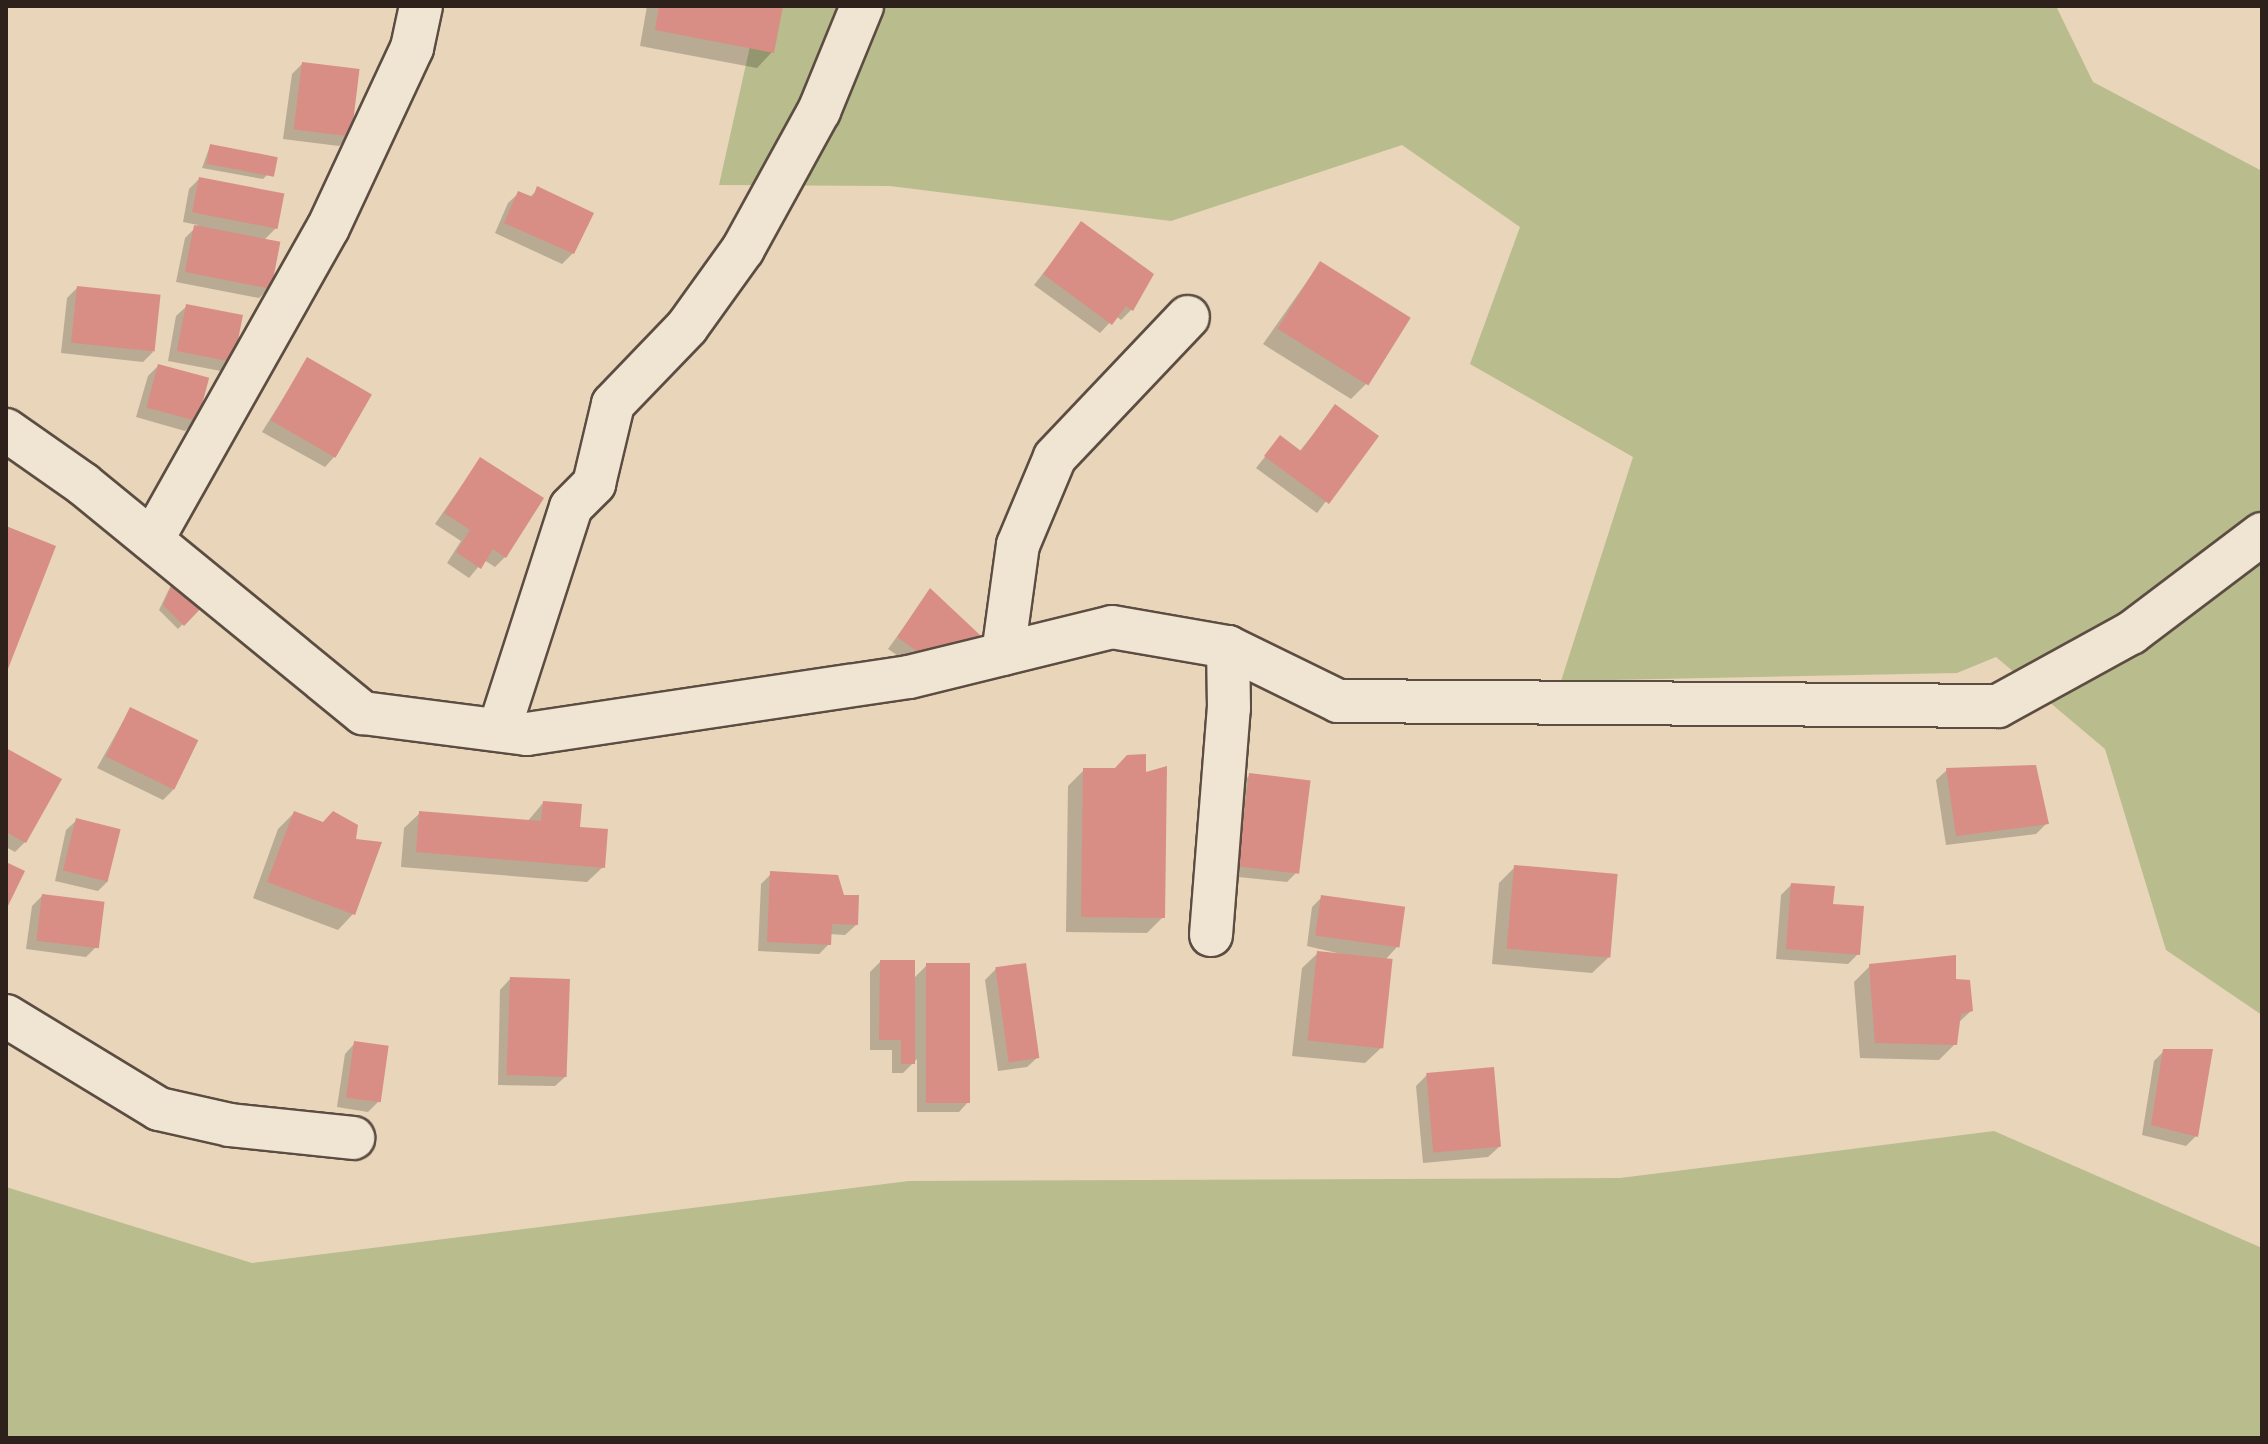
<!DOCTYPE html>
<html>
<head>
<meta charset="utf-8">
<style>
	body { margin:0 }
	#map { position:relative; width:2268px; height:1444px; overflow:hidden; background:#e8d5ba; font-family:"IM FELL Double Pica",serif }
	div>[style] { position:absolute }
	.green>* { inset:0; background:#b9bc8d }
	.shadow>* { inset:0; background:#0003 }
	.building>* { inset:0; background:#d88e85; transform-origin:0 0 }
	.roads { filter:drop-shadow(2px 0 #5c4d42) drop-shadow(-2px 0 #5c4d42) drop-shadow(0 2px #5c4d42) drop-shadow(0 -2px #5c4d42) }
	.minor>* { height:42px; margin:-21px; padding:0 21px; transform-origin:21px; border-radius:21px; background:#f0e4d2 }
	span { translate:-50% -50%; white-space:nowrap; text-align:center; line-height:1.15; -webkit-text-stroke:6px #f0e4d2; paint-order:stroke }
	.frame { position:absolute; inset:0; border:8px solid #2e201a; pointer-events:none }
</style>
</head>
<body>
<div id="map">
	<div class="green">
		<i style="clip-path:polygon(759px 6px,2056px 6px,2093px 82px,2262px 171px,2262px 1015px,2166px 950px,2105px 749px,1996px 657px,1957px 673px,1561px 681px,1633px 457px,1470px 364px,1520px 227px,1402px 145px,1171px 221px,890px 186px,719px 185px)"></i>
		<i style="clip-path:polygon(1994px 1131px,2262px 1248px,2262px 1438px,6px 1438px,6px 1187px,252px 1263px,909px 1181px,1620px 1178px)"></i>
	</div>
	<div class="shadow">
		<i style="clip-path:polygon(647px 6px,781px 6px,772px 52px,757px 68px,640px 46px)"></i>
		<i style="clip-path:polygon(302px 64px,350px 136px,339px 146px,283px 139px,292px 74px)"></i>
		<i style="clip-path:polygon(210px 146px,268px 174px,263px 179px,202px 168px)"></i>
		<i style="clip-path:polygon(199px 179px,276px 228px,263px 241px,269px 288px,259px 298px,176px 282px,185px 238px,198px 225px,183px 222px,189px 189px)"></i>
		<i style="clip-path:polygon(538px 189px,573px 253px,562px 264px,495px 233px,508px 203px,519px 193px,529px 198px)"></i>
		<i style="clip-path:polygon(1082px 224px,1151px 274px,1131px 310px,1121px 320px,1116px 316px,1100px 333px,1034px 285px)"></i>
		<i style="clip-path:polygon(1320px 263px,1366px 384px,1351px 399px,1263px 344px)"></i>
		<i style="clip-path:polygon(77px 288px,153px 352px,143px 362px,61px 353px,67px 298px)"></i>
		<i style="clip-path:polygon(187px 306px,232px 361px,221px 371px,168px 361px,176px 316px)"></i>
		<i style="clip-path:polygon(307px 360px,335px 456px,325px 467px,262px 432px)"></i>
		<i style="clip-path:polygon(158px 366px,195px 421px,185px 431px,136px 417px,148px 376px)"></i>
		<i style="clip-path:polygon(1336px 406px,1376px 436px,1317px 513px,1256px 468px,1280px 438px,1299px 452px)"></i>
		<i style="clip-path:polygon(480px 459px,505px 557px,495px 567px,484px 560px,469px 578px,447px 563px,461px 541px,435px 524px)"></i>
		<i style="clip-path:polygon(172px 583px,202px 604px,178px 629px,159px 610px)"></i>
		<i style="clip-path:polygon(930px 591px,931px 678px,888px 649px)"></i>
		<i style="clip-path:polygon(130px 709px,173px 790px,163px 800px,97px 768px)"></i>
		<i style="clip-path:polygon(6px 750px,25px 842px,15px 852px,6px 847px)"></i>
		<i style="clip-path:polygon(1084px 770px,1163px 917px,1147px 933px,1066px 932px,1068px 786px)"></i>
		<i style="clip-path:polygon(1947px 770px,2047px 823px,2036px 834px,1946px 845px,1936px 780px)"></i>
		<i style="clip-path:polygon(1250px 775px,1297px 872px,1287px 882px,1229px 876px,1239px 786px)"></i>
		<i style="clip-path:polygon(543px 803px,578px 829px,603px 867px,587px 882px,401px 867px,404px 828px,420px 813px,527px 822px)"></i>
		<i style="clip-path:polygon(294px 813px,353px 914px,338px 930px,253px 898px,278px 829px)"></i>
		<i style="clip-path:polygon(77px 820px,108px 881px,98px 891px,55px 881px,66px 830px)"></i>
		<i style="clip-path:polygon(1515px 867px,1608px 958px,1592px 973px,1492px 964px,1499px 883px)"></i>
		<i style="clip-path:polygon(771px 874px,856px 925px,845px 935px,829px 934px,829px 944px,819px 954px,758px 951px,761px 884px)"></i>
		<i style="clip-path:polygon(1791px 885px,1831px 906px,1858px 954px,1848px 964px,1776px 959px,1781px 895px)"></i>
		<i style="clip-path:polygon(42px 896px,96px 947px,86px 957px,26px 949px,32px 906px)"></i>
		<i style="clip-path:polygon(1322px 897px,1397px 947px,1385px 960px,1381px 1048px,1365px 1063px,1292px 1056px,1302px 968px,1318px 953px,1354px 957px,1307px 946px,1312px 907px)"></i>
		<i style="clip-path:polygon(880px 962px,913px 979px,927px 965px,969px 1101px,959px 1112px,917px 1112px,917px 1059px,903px 1073px,892px 1073px,892px 1050px,870px 1050px,870px 972px)"></i>
		<i style="clip-path:polygon(1870px 966px,1954px 981px,1971px 1011px,1958px 1023px,1955px 1044px,1939px 1060px,1860px 1058px,1854px 982px)"></i>
		<i style="clip-path:polygon(996px 969px,1038px 1057px,1027px 1067px,998px 1071px,985px 980px)"></i>
		<i style="clip-path:polygon(510px 979px,566px 1076px,555px 1086px,498px 1085px,500px 990px)"></i>
		<i style="clip-path:polygon(355px 1043px,379px 1101px,368px 1112px,337px 1107px,345px 1054px)"></i>
		<i style="clip-path:polygon(2164px 1051px,2196px 1136px,2186px 1146px,2142px 1135px,2154px 1061px)"></i>
		<i style="clip-path:polygon(1427px 1075px,1499px 1147px,1488px 1157px,1423px 1163px,1416px 1086px)"></i>
	</div>
	<div class="building">
		<i style="clip-path:polygon(659px 6px,783px 6px,774px 53px,655px 30px)"></i>
		<i style="left:302px;top:62px;width:58px;height:68px;rotate:7deg"></i>
		<i style="left:210px;top:144px;width:69px;height:20px;rotate:11deg"></i>
		<i style="left:199px;top:177px;width:87px;height:36px;rotate:11deg"></i>
		<i style="clip-path:polygon(537px 186px,594px 213px,574px 254px,504px 223px,518px 191px,533px 197px)"></i>
		<i style="clip-path:polygon(1081px 221px,1154px 274px,1133px 311px,1126px 306px,1112px 325px,1043px 274px)"></i>
		<i style="left:194px;top:225px;width:88px;height:48px;rotate:11deg"></i>
		<i style="left:1320px;top:261px;width:107px;height:80px;rotate:32deg"></i>
		<i style="left:77px;top:286px;width:84px;height:57px;rotate:6deg"></i>
		<i style="left:186px;top:304px;width:58px;height:48px;rotate:11deg"></i>
		<i style="left:307px;top:357px;width:75px;height:73px;rotate:30deg"></i>
		<i style="left:158px;top:364px;width:53px;height:45px;rotate:15deg"></i>
		<i style="clip-path:polygon(1335px 404px,1379px 436px,1329px 504px,1264px 456px,1280px 435px,1301px 451px)"></i>
		<i style="clip-path:polygon(480px 457px,544px 498px,506px 558px,493px 549px,481px 569px,456px 552px,470px 530px,444px 513px)"></i>
		<i style="clip-path:polygon(6px 526px,56px 546px,6px 674px)"></i>
		<i style="clip-path:polygon(176px 576px,205px 604px,184px 626px,163px 605px)"></i>
		<i style="clip-path:polygon(930px 588px,980px 635px,942px 669px,897px 637px)"></i>
		<i style="left:130px;top:707px;width:76px;height:55px;rotate:26deg"></i>
		<i style="clip-path:polygon(6px 748px,62px 779px,26px 843px,6px 832px)"></i>
		<i style="clip-path:polygon(1146px 754px,1146px 772px,1167px 766px,1165px 918px,1081px 917px,1083px 768px,1115px 768px,1127px 755px)"></i>
		<i style="clip-path:polygon(2036px 765px,2049px 824px,1956px 836px,1946px 768px)"></i>
		<i style="left:1249px;top:773px;width:62px;height:94px;rotate:7deg"></i>
		<i style="clip-path:polygon(543px 801px,582px 804px,580px 827px,608px 829px,605px 868px,416px 852px,419px 811px,541px 821px)"></i>
		<i style="clip-path:polygon(294px 811px,323px 822px,333px 811px,358px 825px,356px 839px,382px 842px,355px 915px,267px 882px)"></i>
		<i style="left:76px;top:818px;width:46px;height:54px;rotate:14deg"></i>
		<i style="clip-path:polygon(6px 862px,25px 871px,6px 910px)"></i>
		<i style="left:1514px;top:865px;width:104px;height:84px;rotate:5deg"></i>
		<i style="clip-path:polygon(770px 871px,838px 875px,844px 895px,859px 895px,858px 925px,832px 924px,831px 945px,767px 942px)"></i>
		<i style="clip-path:polygon(1791px 883px,1835px 886px,1833px 904px,1864px 906px,1860px 955px,1786px 949px)"></i>
		<i style="left:42px;top:894px;width:63px;height:47px;rotate:7deg"></i>
		<i style="left:1321px;top:895px;width:85px;height:41px;rotate:8deg"></i>
		<i style="left:1317px;top:951px;width:76px;height:90px;rotate:6deg"></i>
		<i style="clip-path:polygon(1956px 955px,1956px 979px,1970px 980px,1973px 1011px,1961px 1014px,1957px 1045px,1875px 1043px,1869px 964px)"></i>
		<i style="clip-path:polygon(880px 960px,915px 960px,915px 1064px,901px 1064px,901px 1040px,879px 1040px)"></i>
		<i style="left:926px;top:963px;width:44px;height:140px"></i>
		<i style="left:1026px;top:963px;width:96px;height:31px;rotate:82deg"></i>
		<i style="left:510px;top:977px;width:60px;height:98px;rotate:2deg"></i>
		<i style="left:354px;top:1041px;width:35px;height:57px;rotate:8deg"></i>
		<i style="clip-path:polygon(2163px 1049px,2213px 1049px,2198px 1137px,2151px 1125px)"></i>
		<i style="left:1494px;top:1067px;width:80px;height:68px;rotate:85deg"></i>
	</div>
	<div class="roads">
		<div class="minor">
			<i style="left:6px;top:430px;width:94px;rotate:35deg"></i>
			<i style="left:83px;top:484px;width:362px;rotate:39.3deg"></i>
			<i style="left:363px;top:713px;width:165px;rotate:7.3deg"></i>
			<i style="left:527px;top:734px;width:386px;rotate:-8.5deg"></i>
			<i style="left:909px;top:677px;width:209px;rotate:-13.8deg"></i>
			<i style="left:1112px;top:627px;width:118px;rotate:9.8deg"></i>
			<i style="left:1228px;top:647px;width:123px;rotate:26.1deg"></i>
			<i style="left:1338px;top:701px;width:660px;rotate:0.43deg"></i>
			<i style="left:1998px;top:706px;width:152px;rotate:-28.8deg"></i>
			<i style="left:2131px;top:633px;width:164px;rotate:-37.1deg"></i>
			<i style="left:152px;top:540px;width:358px;rotate:-60.6deg"></i>
			<i style="left:328px;top:228px;width:199px;rotate:-65deg"></i>
			<i style="left:412px;top:48px;width:43px;rotate:-77.9deg"></i>
			<i style="left:1003px;top:654px;width:110px;rotate:-82.2deg"></i>
			<i style="left:1018px;top:545px;width:95px;rotate:-67.2deg"></i>
			<i style="left:1055px;top:457px;width:193px;rotate:-46.5deg"></i>
			<i style="left:499px;top:730px;width:234px;rotate:-72.1deg"></i>
			<i style="left:571px;top:507px;width:33px;rotate:-45deg"></i>
			<i style="left:594px;top:484px;width:82px;rotate:-76.6deg"></i>
			<i style="left:613px;top:404px;width:107px;rotate:-46.1deg"></i>
			<i style="left:687px;top:327px;width:96px;rotate:-54.3deg"></i>
			<i style="left:743px;top:249px;width:158px;rotate:-61.2deg"></i>
			<i style="left:819px;top:111px;width:113px;rotate:-67.7deg"></i>
			<i style="left:1211px;top:935px;width:228px;rotate:-85.5deg"></i>
			<i style="left:1229px;top:708px;width:61px;rotate:-90.9deg"></i>
			<i style="left:6px;top:1016px;width:179px;rotate:31.3deg"></i>
			<i style="left:159px;top:1109px;width:73px;rotate:12.7deg"></i>
			<i style="left:230px;top:1125px;width:124px;rotate:6deg"></i>
		</div>
	</div>
	<div class="frame"></div>
</div>
</body>
</html>
